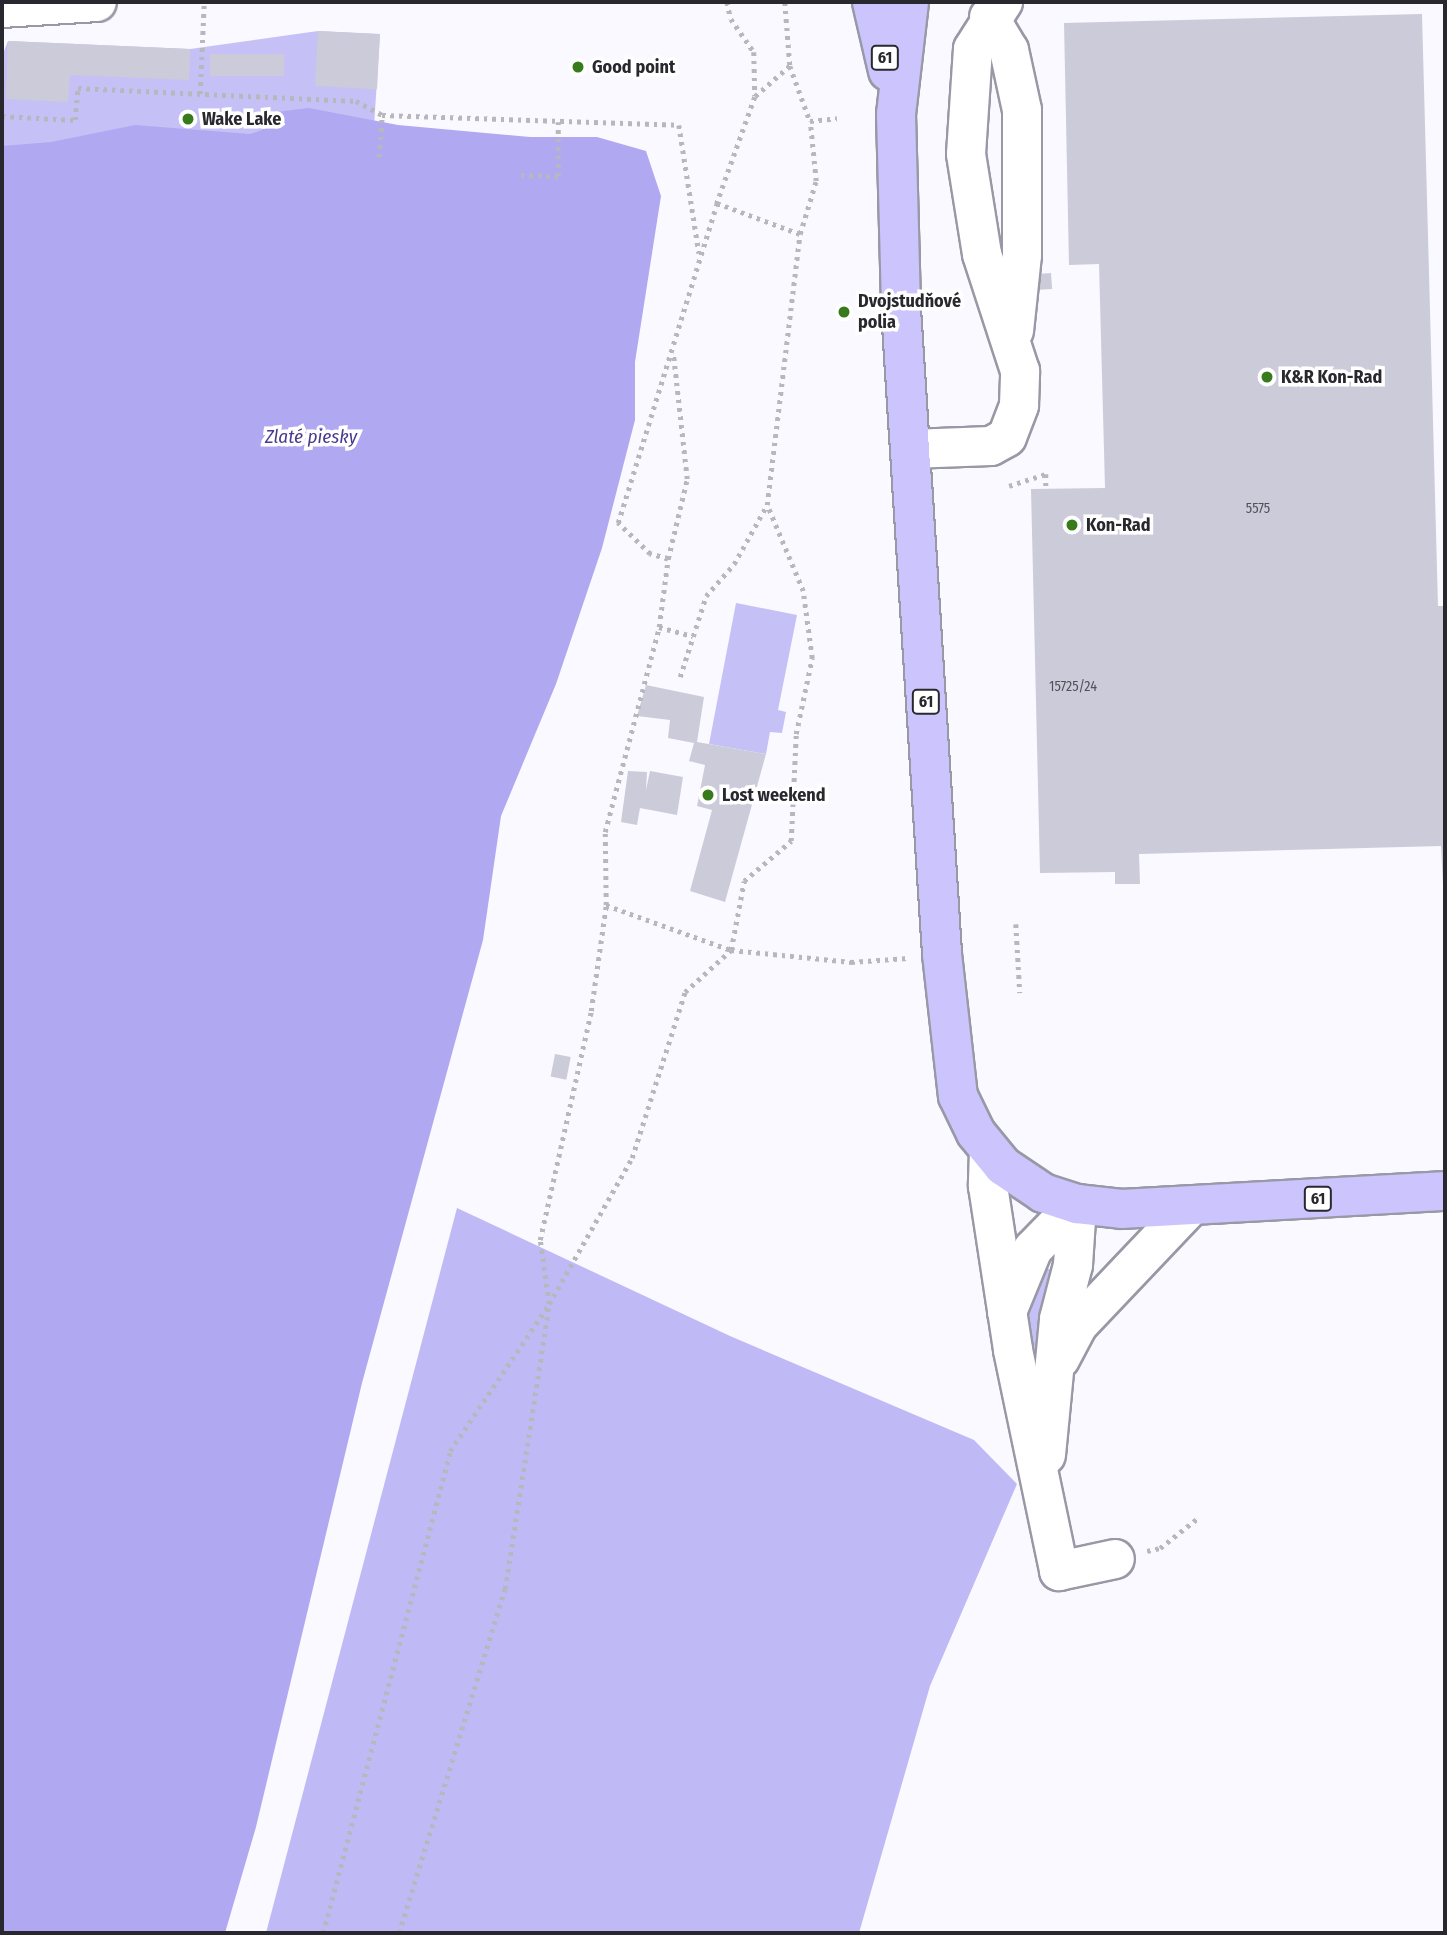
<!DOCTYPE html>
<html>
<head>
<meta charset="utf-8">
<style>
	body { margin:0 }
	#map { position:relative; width:1447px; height:1935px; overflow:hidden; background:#f9f9ff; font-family:"Fira Sans Condensed",sans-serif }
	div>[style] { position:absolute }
	.green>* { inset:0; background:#c5c1f6 }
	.forest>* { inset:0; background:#bfbaf5 }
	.water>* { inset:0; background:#b0a9f2 }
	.building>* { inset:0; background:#cccbda; transform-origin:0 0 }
	.path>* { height:4.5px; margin-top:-2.25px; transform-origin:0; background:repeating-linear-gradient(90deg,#b8b7bd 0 3.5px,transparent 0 8.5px) }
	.roads { filter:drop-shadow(2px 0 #9898a6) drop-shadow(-2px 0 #9898a6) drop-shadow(0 2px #9898a6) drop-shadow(0 -2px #9898a6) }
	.minor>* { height:38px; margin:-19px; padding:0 19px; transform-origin:19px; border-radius:19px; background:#fff }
	.major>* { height:38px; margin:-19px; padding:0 19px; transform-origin:19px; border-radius:19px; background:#cbc4fd }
	.dots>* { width:19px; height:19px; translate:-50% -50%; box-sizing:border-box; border:4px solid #fff; border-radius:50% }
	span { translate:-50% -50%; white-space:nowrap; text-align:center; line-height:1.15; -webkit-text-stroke:7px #fff; paint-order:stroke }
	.number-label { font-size:14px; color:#525159 }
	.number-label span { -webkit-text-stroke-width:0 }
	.shield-label span { padding:2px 5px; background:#fff; border:2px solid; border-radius:5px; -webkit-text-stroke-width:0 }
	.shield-label { font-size:16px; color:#29282e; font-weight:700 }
	.poi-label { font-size:18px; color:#29282e; font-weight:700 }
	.left { translate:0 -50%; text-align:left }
	.water-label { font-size:19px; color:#4a398d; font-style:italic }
	.frame { position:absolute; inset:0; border:4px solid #29282e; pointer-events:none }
</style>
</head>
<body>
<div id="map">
	<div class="green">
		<i style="clip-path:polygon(318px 31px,380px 34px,372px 157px,2px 148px,2px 56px,8px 41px,190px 49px)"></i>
		<i style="clip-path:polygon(736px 603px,797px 615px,778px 710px,786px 712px,782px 733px,770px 732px,766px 754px,709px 744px)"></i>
		<i style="clip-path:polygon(1041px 1268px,1057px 1270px,1033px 1353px,1023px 1314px)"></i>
	</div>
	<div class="forest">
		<i style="clip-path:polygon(457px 1208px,730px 1336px,974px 1440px,1017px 1484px,930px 1686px,859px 1933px,266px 1933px)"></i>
	</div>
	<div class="water">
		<i style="clip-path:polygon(309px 108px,398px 125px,530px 137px,597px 137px,646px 151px,661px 196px,635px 362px,635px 420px,602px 548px,556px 684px,501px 816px,483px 940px,362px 1383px,256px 1827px,225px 1933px,2px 1933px,2px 146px,51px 142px,135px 125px,250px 134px,262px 130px,268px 113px)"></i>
	</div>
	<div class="building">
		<i style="clip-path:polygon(1422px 14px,1438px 606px,1445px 606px,1445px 922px,1441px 846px,1139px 854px,1140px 884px,1115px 884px,1115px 872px,1040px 873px,1031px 489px,1105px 488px,1099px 264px,1069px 265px,1064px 23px)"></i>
		<i style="left:318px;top:31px;width:62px;height:55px;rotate:3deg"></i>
		<i style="clip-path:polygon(8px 41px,190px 49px,189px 80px,70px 75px,68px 102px,6px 99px)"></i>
		<i style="left:284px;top:54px;width:22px;height:74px;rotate:90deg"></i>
		<i style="left:1051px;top:273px;width:16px;height:13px;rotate:86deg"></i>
		<i style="clip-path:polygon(646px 685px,704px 697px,697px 742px,766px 754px,725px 902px,690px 891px,712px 810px,697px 806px,705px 765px,689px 761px,694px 743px,668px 738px,670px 720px,637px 716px)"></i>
		<i style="clip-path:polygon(628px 771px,647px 772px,646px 790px,650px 771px,683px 777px,677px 815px,640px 808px,637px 825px,621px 822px)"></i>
		<i style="left:555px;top:1054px;width:16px;height:23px;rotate:11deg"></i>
	</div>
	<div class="path">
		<i style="left:727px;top:2px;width:17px;rotate:77deg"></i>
		<i style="left:731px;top:19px;width:40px;rotate:55.1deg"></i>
		<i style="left:754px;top:52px;width:44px;rotate:88.7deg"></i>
		<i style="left:785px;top:2px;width:64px;rotate:85.5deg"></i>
		<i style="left:790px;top:66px;width:59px;rotate:70deg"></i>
		<i style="left:790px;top:66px;width:47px;rotate:138.5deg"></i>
		<i style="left:755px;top:97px;width:113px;rotate:109.7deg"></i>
		<i style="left:717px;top:203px;width:89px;rotate:20.5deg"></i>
		<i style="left:200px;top:94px;width:92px;rotate:-87.5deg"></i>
		<i style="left:2px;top:116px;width:73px;rotate:3.1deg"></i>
		<i style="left:75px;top:120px;width:32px;rotate:-85deg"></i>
		<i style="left:78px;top:88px;width:278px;rotate:2.7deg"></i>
		<i style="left:356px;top:101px;width:30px;rotate:28deg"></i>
		<i style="left:382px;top:115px;width:297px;rotate:1.9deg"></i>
		<i style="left:679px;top:125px;width:130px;rotate:81.1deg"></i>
		<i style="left:379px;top:157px;width:42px;rotate:-85.9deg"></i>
		<i style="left:521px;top:175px;width:37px;rotate:2deg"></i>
		<i style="left:558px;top:176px;width:54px;rotate:-90deg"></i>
		<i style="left:1009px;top:486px;width:39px;rotate:-18deg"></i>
		<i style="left:1046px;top:474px;width:15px;rotate:90deg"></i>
		<i style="left:668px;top:559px;width:82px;rotate:-76.6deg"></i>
		<i style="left:687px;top:479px;width:127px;rotate:-96.3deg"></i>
		<i style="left:659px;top:627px;width:35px;rotate:15deg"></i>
		<i style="left:680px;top:677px;width:85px;rotate:-72.2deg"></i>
		<i style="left:706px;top:596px;width:43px;rotate:-48.8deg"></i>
		<i style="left:734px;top:564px;width:68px;rotate:-60.8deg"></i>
		<i style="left:767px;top:505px;width:273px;rotate:-83.1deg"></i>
		<i style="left:800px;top:234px;width:55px;rotate:-73.2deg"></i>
		<i style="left:816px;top:181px;width:60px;rotate:-95.7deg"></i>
		<i style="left:810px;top:121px;width:27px;rotate:-6deg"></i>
		<i style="left:606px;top:905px;width:133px;rotate:19.8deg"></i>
		<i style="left:731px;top:950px;width:121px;rotate:5.7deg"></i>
		<i style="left:851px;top:962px;width:57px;rotate:-4deg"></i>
		<i style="left:1016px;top:924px;width:69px;rotate:86.7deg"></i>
		<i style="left:1147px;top:1551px;width:13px;rotate:-13deg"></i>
		<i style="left:1160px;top:1548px;width:48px;rotate:-38.3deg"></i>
		<i style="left:323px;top:1933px;width:498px;rotate:-75.2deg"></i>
		<i style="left:450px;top:1451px;width:177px;rotate:-56deg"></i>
		<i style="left:549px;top:1304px;width:168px;rotate:-60.4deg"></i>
		<i style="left:632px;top:1158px;width:174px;rotate:-72.3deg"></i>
		<i style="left:685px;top:992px;width:62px;rotate:-42.4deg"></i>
		<i style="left:731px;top:950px;width:70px;rotate:-79.3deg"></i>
		<i style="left:744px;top:881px;width:62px;rotate:-40.4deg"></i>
		<i style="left:791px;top:841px;width:107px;rotate:-87.3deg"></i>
		<i style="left:796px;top:734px;width:78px;rotate:-78.1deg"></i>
		<i style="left:812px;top:658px;width:68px;rotate:-97.7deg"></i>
		<i style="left:803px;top:591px;width:93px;rotate:-112.7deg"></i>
		<i style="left:399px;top:1933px;width:360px;rotate:-72.9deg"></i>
		<i style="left:505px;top:1589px;width:288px;rotate:-81.2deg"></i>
		<i style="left:549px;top:1304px;width:65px;rotate:-98deg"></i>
		<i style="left:540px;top:1240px;width:235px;rotate:-77.4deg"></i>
		<i style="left:591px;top:1011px;width:107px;rotate:-81.9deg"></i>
		<i style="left:606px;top:905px;width:73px;rotate:-90.8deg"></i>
		<i style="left:605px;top:832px;width:212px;rotate:-75.2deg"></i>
		<i style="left:659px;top:627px;width:69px;rotate:-82.5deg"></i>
		<i style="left:668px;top:559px;width:19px;rotate:-164deg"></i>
		<i style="left:650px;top:554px;width:45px;rotate:-135.9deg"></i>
		<i style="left:618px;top:523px;width:335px;rotate:-72.8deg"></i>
	</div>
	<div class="roads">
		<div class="minor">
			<i style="left:2px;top:8px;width:95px;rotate:-3.6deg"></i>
			<i style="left:989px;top:17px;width:39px;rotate:59deg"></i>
			<i style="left:1009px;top:50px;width:61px;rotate:77.8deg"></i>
			<i style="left:1022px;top:110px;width:145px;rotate:90deg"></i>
			<i style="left:1022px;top:255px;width:76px;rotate:96deg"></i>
			<i style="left:910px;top:449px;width:81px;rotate:-2.1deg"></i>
			<i style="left:991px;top:446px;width:18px;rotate:-29deg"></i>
			<i style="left:1007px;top:437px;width:34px;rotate:-69deg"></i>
			<i style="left:1019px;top:405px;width:34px;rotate:-88deg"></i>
			<i style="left:1020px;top:371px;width:123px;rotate:-108deg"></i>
			<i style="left:982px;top:254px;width:101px;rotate:-99.1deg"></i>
			<i style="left:966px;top:154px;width:105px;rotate:-86.2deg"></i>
			<i style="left:973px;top:49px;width:56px;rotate:-57.4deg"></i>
			<i style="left:989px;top:1151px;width:35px;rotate:92deg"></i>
			<i style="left:988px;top:1186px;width:166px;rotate:81.3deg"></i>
			<i style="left:1013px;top:1350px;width:226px;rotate:78.2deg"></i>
			<i style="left:1059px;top:1571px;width:57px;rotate:-12.1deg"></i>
			<i style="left:1007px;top:1312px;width:68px;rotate:-67.6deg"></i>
			<i style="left:1033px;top:1249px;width:63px;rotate:-45.6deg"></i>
			<i style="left:1060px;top:1359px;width:40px;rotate:-62deg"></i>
			<i style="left:1079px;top:1324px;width:163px;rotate:-46.5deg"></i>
			<i style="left:1046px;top:1455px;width:137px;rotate:-84.5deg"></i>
			<i style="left:1059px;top:1319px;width:56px;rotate:-75.5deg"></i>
			<i style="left:1073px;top:1265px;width:61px;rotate:-86.2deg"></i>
		</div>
		<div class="major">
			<i style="left:872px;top:2px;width:71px;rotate:76.9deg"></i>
			<i style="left:909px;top:2px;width:113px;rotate:96.6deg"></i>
			<i style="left:896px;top:114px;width:195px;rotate:88.5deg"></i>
			<i style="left:901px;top:309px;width:646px;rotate:86.36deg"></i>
			<i style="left:942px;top:954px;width:143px;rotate:83.6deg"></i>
			<i style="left:958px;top:1096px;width:41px;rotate:64.1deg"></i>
			<i style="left:976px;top:1133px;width:43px;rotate:50.7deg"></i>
			<i style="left:1003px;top:1166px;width:48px;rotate:34deg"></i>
			<i style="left:1043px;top:1193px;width:36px;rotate:18deg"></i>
			<i style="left:1077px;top:1204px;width:45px;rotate:6.3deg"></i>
			<i style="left:1122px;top:1209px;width:324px;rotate:-3.2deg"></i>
		</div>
	</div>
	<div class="dots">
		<i style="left:578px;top:67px;background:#387b1c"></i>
		<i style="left:188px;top:119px;background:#387b1c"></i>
		<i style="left:844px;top:312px;background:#387b1c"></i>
		<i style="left:1267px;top:377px;background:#387b1c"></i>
		<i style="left:1072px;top:525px;background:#387b1c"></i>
		<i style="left:708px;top:795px;background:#387b1c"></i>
	</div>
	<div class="number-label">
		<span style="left:1258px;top:509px">5575</span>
		<span style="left:1073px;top:687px">15725/24</span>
	</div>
	<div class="shield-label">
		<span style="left:885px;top:58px">61</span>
		<span style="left:926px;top:702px">61</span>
		<span style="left:1318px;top:1199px">61</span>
	</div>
	<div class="poi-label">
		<span class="left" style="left:592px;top:67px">Good point</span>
		<span class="left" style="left:202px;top:119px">Wake Lake</span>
		<span class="left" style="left:858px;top:312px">Dvojstudňové<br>polia</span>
		<span class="left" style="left:1281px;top:377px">K&amp;R Kon-Rad</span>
		<span class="left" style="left:1086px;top:525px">Kon-Rad</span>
		<span class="left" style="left:722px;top:795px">Lost weekend</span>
	</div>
	<div class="water-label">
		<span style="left:311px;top:437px">Zlaté piesky</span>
	</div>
	<div class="frame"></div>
</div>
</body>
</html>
